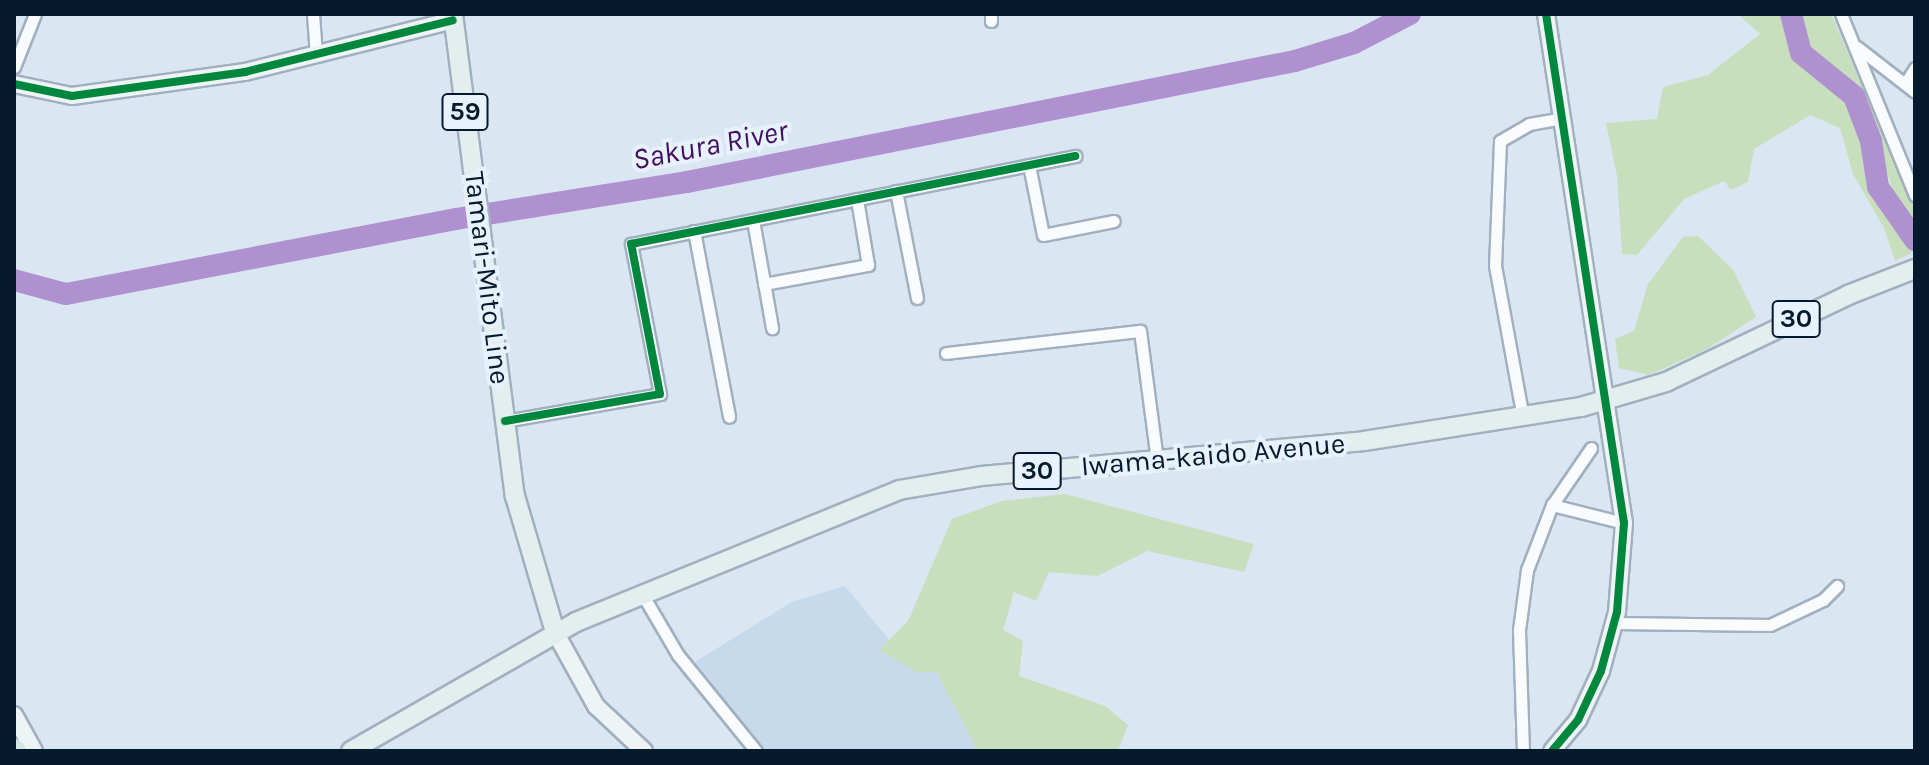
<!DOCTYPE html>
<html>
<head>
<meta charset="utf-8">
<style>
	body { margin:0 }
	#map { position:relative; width:1929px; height:765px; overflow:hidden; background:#dae6f2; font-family:Karla,sans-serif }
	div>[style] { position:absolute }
	.built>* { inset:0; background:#c7daec }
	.green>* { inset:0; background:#c7dfbc }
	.river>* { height:22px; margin:-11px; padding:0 11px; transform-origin:11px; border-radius:11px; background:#af91d0 }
	.roads { filter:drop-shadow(2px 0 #a0b0bf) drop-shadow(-2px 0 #a0b0bf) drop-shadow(0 2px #a0b0bf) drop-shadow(0 -2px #a0b0bf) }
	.street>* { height:11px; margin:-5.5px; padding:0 5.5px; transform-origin:5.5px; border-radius:5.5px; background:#f9fbfd }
	.secondary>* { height:16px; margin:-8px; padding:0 8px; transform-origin:8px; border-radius:8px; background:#eef4f5 }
	.primary>* { height:18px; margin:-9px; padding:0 9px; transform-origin:9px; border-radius:9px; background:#e3eeef }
	.highway>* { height:20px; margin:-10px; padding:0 10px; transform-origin:10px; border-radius:10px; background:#d5e4e5 }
	.cycleway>* { height:8px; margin:-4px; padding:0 4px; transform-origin:4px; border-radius:4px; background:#00873e }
	span { translate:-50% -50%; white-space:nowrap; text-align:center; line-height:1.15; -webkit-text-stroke:8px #e7f2fd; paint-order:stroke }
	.shield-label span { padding:2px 6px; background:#e7f2fd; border:2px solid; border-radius:6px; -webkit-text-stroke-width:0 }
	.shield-label { font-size:26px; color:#051a2d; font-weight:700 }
	.street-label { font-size:28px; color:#051a2d }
	.water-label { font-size:30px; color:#41105f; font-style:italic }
	.frame { position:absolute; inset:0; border:16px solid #051a2d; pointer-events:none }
</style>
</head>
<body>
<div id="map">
	<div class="built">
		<i style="clip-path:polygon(845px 586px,908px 663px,923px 654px,975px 730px,978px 751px,766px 751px,695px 662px,792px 602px)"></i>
	</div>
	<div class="green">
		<i style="clip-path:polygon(1738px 14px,1779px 14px,1800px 63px,1818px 71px,1847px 101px,1863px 138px,1871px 185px,1912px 253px,1895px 261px,1884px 228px,1853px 174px,1840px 128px,1810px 115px,1754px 149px,1748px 182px,1731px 190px,1724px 181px,1684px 199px,1637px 255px,1622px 254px,1617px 176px,1606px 123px,1657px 119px,1663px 87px,1708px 75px,1760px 34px)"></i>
		<i style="clip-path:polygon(1802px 14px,1831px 14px,1915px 208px,1915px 228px,1895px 199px,1868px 106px,1812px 51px)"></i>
		<i style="clip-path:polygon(1698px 236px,1734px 271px,1756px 317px,1707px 349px,1649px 375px,1619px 368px,1615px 339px,1634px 331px,1648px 284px,1683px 237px)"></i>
		<i style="clip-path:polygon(1065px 494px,1254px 544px,1244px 572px,1147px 551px,1097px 576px,1049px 572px,1036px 601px,1014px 592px,1003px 630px,1023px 641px,1019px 676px,1105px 706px,1128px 725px,1118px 751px,978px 751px,936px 672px,916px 672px,879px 650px,908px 621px,952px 519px,1002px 501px)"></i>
	</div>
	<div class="river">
		<i style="left:1791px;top:14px;width:40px;rotate:75.6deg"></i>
		<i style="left:1801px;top:53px;width:68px;rotate:39.1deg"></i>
		<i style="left:1854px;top:96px;width:48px;rotate:69.3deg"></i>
		<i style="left:1871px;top:141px;width:47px;rotate:81.3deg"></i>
		<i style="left:1878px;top:187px;width:65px;rotate:55.1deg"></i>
		<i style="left:14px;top:280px;width:54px;rotate:15.1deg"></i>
		<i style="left:66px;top:294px;width:397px;rotate:-10.9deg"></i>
		<i style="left:456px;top:219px;width:234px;rotate:-9.1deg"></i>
		<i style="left:687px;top:182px;width:620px;rotate:-11.26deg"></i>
		<i style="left:1295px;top:61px;width:62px;rotate:-17deg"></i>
		<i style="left:1354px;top:43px;width:63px;rotate:-27.4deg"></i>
	</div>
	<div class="roads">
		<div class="street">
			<i style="left:313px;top:14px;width:41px;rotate:85.8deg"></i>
			<i style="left:991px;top:14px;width:7px;rotate:90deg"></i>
			<i style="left:1841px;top:14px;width:196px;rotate:67.8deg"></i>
			<i style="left:1857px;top:47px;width:73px;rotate:37.8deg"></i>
			<i style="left:14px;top:67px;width:57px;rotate:-68.4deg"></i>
			<i style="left:1905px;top:84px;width:19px;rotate:-58deg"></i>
			<i style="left:1029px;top:165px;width:71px;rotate:78.7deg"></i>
			<i style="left:1043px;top:235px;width:72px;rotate:-11.2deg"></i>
			<i style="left:896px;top:191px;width:109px;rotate:78.9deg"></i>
			<i style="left:753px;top:220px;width:110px;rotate:80deg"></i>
			<i style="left:694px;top:231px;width:189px;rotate:79.3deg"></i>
			<i style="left:764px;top:284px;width:106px;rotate:-10.4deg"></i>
			<i style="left:868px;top:265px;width:67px;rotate:-99.5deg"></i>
			<i style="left:946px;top:353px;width:195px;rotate:-6.5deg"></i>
			<i style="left:1140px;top:331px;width:131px;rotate:82.5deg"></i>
			<i style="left:1523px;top:418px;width:155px;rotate:-100.4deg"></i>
			<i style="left:1495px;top:266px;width:125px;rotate:-87.7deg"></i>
			<i style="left:1500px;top:141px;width:34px;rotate:-30deg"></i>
			<i style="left:1529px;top:124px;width:34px;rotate:-10deg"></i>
			<i style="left:505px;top:421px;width:157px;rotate:-9.9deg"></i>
			<i style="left:660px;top:394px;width:153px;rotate:-100.9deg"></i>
			<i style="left:631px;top:244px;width:453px;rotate:-11.2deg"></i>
			<i style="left:1552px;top:505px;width:74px;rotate:14deg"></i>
			<i style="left:641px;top:592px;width:73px;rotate:59.6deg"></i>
			<i style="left:678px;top:655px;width:124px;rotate:50.9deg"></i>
			<i style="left:1615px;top:623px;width:155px;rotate:0.7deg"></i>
			<i style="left:1770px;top:625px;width:59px;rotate:-25.3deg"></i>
			<i style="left:1823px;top:600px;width:20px;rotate:-45deg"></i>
			<i style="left:1523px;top:751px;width:121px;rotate:-91.9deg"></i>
			<i style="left:1519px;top:630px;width:61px;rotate:-82.4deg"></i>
			<i style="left:1527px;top:570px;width:70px;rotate:-69deg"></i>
			<i style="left:1552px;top:505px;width:69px;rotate:-55.6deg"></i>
		</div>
		<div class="secondary">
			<i style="left:1546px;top:14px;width:515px;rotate:81.29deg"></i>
			<i style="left:1624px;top:523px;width:89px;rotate:94.5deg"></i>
			<i style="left:1617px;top:612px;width:61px;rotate:105.2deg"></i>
			<i style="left:1601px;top:671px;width:54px;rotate:115.1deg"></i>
			<i style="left:1578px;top:720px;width:40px;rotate:130deg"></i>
			<i style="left:14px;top:84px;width:59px;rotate:11.7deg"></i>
			<i style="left:72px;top:96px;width:175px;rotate:-7.9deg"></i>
			<i style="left:245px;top:72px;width:214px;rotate:-14deg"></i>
			<i style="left:555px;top:632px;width:85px;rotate:61deg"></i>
			<i style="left:596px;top:706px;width:66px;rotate:43.2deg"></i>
			<i style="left:14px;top:715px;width:41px;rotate:60.9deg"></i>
		</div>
		<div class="primary">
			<i style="left:453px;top:14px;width:486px;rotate:82.7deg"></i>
			<i style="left:515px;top:496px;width:142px;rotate:73.6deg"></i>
			<i style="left:351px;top:751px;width:259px;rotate:-29.8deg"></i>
			<i style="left:576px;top:622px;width:349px;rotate:-22.2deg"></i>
			<i style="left:899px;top:490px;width:83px;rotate:-9.7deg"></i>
			<i style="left:981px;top:476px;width:385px;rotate:-5.2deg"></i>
			<i style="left:1364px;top:441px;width:220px;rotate:-8.9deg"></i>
			<i style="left:1581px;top:407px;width:89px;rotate:-16.4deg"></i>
			<i style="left:1666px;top:382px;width:202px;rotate:-25.5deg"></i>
			<i style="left:1848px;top:295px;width:72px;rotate:-21.2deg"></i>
		</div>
		<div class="highway">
			<i style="left:14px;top:749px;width:3px;rotate:45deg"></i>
		</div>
	</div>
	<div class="cycleway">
		<i style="left:1546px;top:14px;width:515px;rotate:81.29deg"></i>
		<i style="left:1624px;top:523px;width:89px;rotate:94.5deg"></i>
		<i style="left:1617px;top:612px;width:61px;rotate:105.2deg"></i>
		<i style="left:1601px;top:671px;width:54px;rotate:115.1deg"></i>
		<i style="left:1578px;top:720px;width:40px;rotate:130deg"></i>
		<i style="left:14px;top:84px;width:59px;rotate:11.7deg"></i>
		<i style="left:72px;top:96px;width:175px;rotate:-7.9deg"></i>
		<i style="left:245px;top:72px;width:214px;rotate:-14deg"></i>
		<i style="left:505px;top:421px;width:157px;rotate:-9.9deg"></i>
		<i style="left:660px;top:394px;width:153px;rotate:-100.9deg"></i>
		<i style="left:631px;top:244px;width:453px;rotate:-11.2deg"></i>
	</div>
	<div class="shield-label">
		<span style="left:465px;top:112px">59</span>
		<span style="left:1796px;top:319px">30</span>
		<span style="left:1037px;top:471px">30</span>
	</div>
	<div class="street-label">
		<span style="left:487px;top:278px;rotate:83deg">Tamari-Mito Line</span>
		<span style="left:1213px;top:455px;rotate:-5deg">Iwama-kaido Avenue</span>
	</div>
	<div class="water-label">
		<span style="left:710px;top:145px;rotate:-11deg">Sakura River</span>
	</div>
	<div class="frame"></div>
</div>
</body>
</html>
